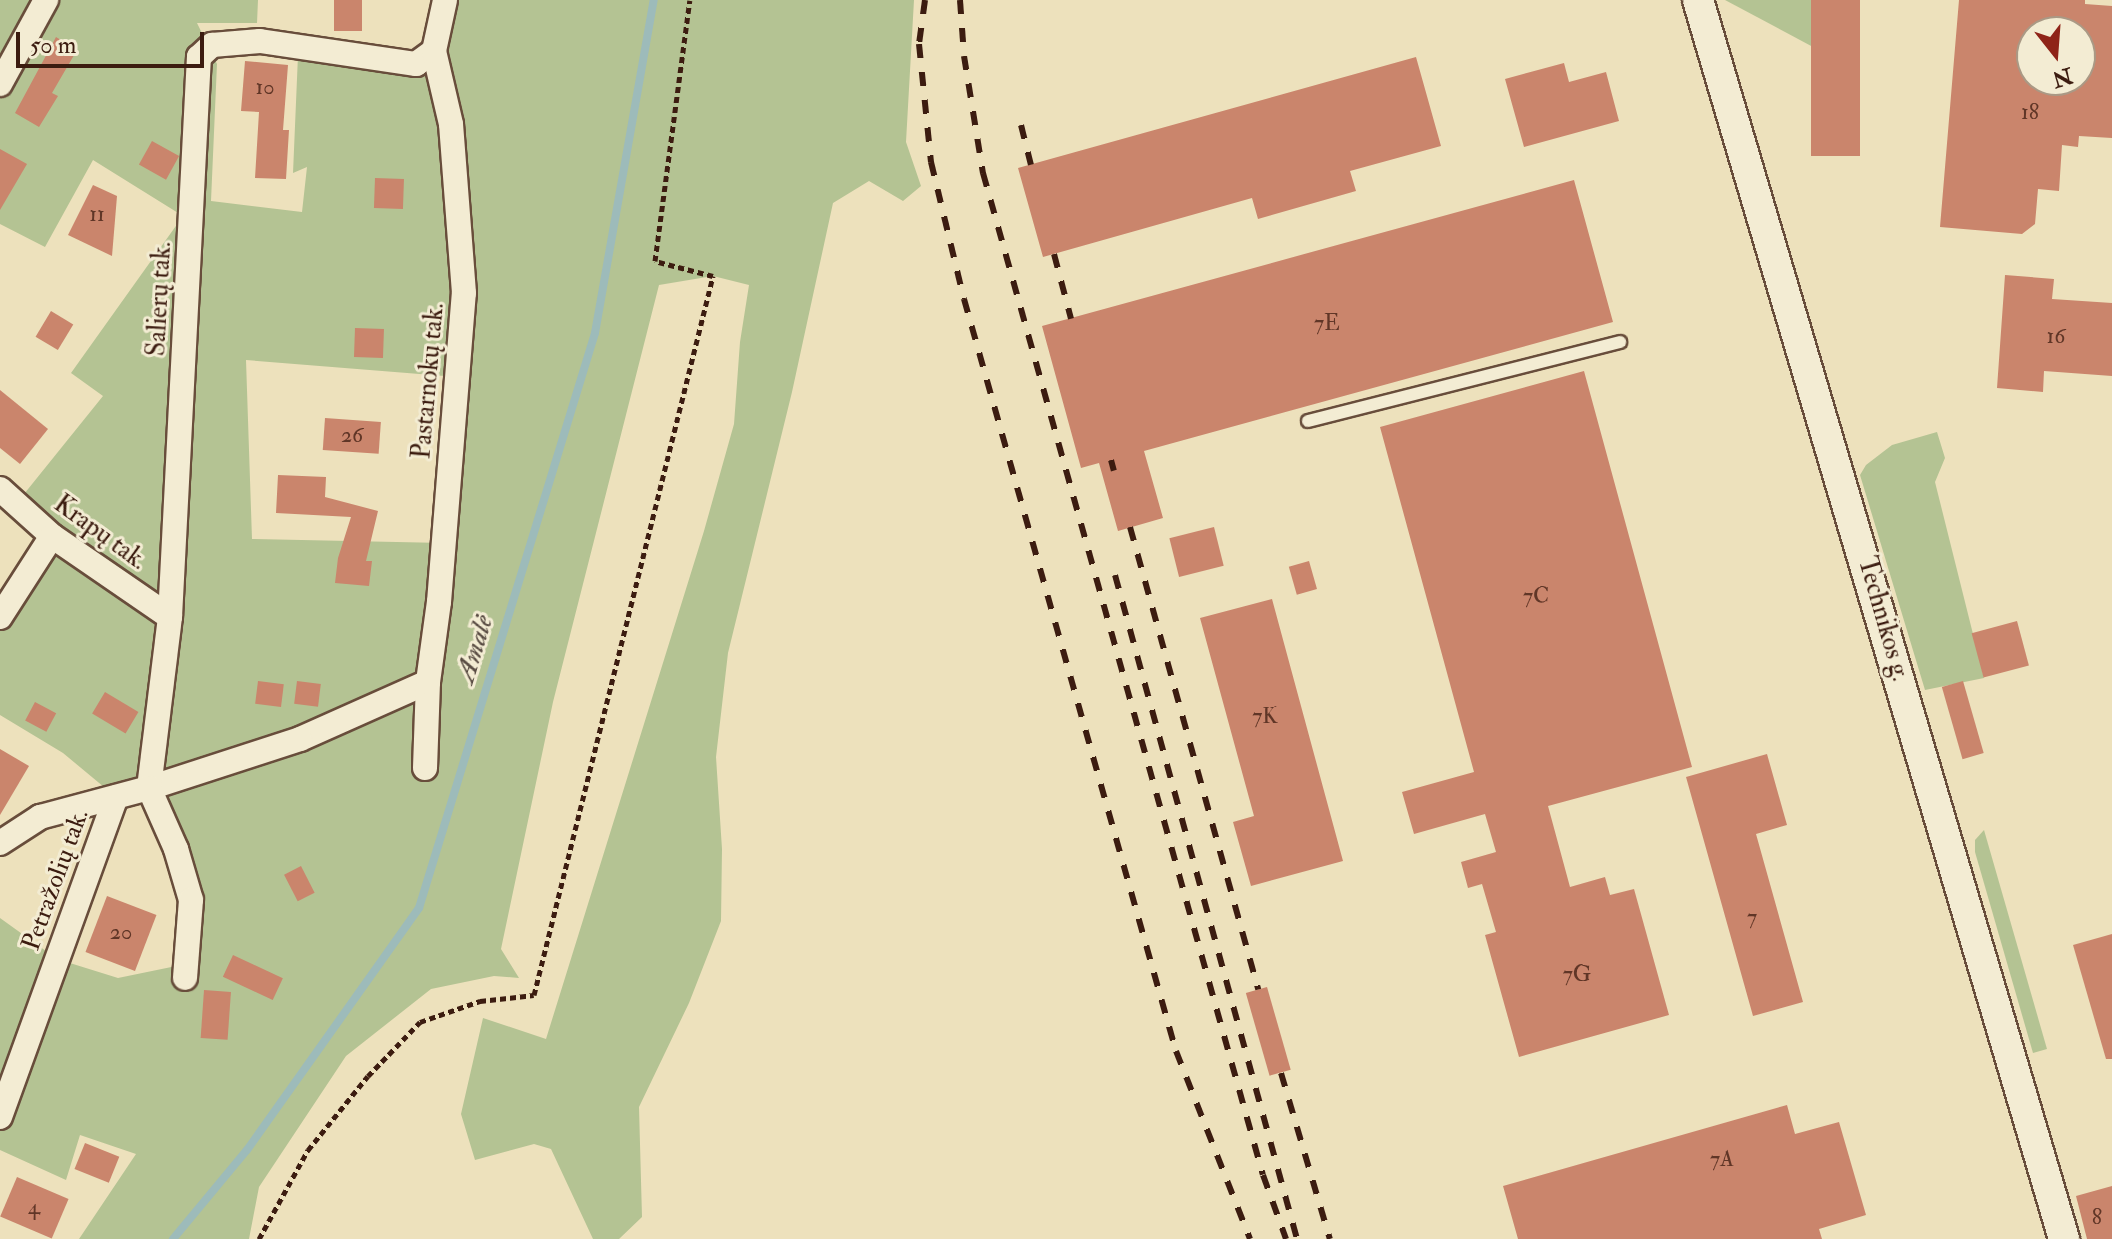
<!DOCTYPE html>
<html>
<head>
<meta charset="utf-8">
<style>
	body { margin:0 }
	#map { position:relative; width:2112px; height:1239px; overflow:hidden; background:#ede1bc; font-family:"IM FELL Double Pica",serif }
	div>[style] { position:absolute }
	.green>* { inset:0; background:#b4c393 }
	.stream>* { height:8px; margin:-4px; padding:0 4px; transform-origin:4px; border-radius:4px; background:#9dbbba }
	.building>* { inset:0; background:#ca856c; transform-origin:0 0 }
	.path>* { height:5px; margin-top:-2.5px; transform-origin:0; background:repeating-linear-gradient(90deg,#3c1c10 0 6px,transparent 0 10px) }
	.roads { filter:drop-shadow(2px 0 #684d3b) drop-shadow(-2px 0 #684d3b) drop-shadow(0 2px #684d3b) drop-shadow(0 -2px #684d3b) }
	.service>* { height:12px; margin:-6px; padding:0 6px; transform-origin:6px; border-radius:6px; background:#f3ecd3 }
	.minor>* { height:24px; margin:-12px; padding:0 12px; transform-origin:12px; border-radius:12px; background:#f3ecd3 }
	.tertiary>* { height:30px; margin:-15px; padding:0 15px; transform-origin:15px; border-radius:15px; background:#f3ecd3 }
	.rail>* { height:6px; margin-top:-3px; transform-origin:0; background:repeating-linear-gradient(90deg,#3c1c10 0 14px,transparent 0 28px) }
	span { translate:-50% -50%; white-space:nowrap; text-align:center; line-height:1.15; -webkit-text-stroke:6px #f3ecd3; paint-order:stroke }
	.number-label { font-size:22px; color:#603627 }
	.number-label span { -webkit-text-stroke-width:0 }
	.street-label { font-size:26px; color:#3c1c10 }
	.water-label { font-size:28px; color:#594c43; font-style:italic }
	.north { position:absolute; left:2016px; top:16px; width:80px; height:80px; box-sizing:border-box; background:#f3ecd3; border:2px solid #aa9985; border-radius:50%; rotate:163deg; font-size:22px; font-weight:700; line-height:32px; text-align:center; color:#3c1c10 }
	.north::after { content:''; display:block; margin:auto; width:28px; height:36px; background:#8f2418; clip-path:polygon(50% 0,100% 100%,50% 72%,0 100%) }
	.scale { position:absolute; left:16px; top:32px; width:188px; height:36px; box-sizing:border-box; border:4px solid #3c1c10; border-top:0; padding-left:10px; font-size:24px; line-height:28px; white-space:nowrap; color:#3c1c10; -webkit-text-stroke:6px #f3ecd3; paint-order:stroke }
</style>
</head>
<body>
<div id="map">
	<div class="green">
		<i style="clip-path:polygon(evenodd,0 0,258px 0,257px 23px,197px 23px,217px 64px,211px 201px,302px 212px,307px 167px,293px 173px,298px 55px,438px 72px,445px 0,914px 0,906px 142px,921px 186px,903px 201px,869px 181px,833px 203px,792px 392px,728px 653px,716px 757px,722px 849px,721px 921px,689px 1003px,639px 1107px,642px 1217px,619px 1239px,593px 1239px,551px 1149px,534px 1144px,475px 1160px,461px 1114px,483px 1018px,546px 1039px,704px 531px,734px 424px,740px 342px,749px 285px,713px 276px,659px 285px,553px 702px,501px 949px,519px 978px,494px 976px,431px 989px,346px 1056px,259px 1187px,249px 1239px,79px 1239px,136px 1154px,80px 1135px,66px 1180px,0 1150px,0 918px,57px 959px,118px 978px,186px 964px,191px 900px,149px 789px,116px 797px,63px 753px,0 715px,0 615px,52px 536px,16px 504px,103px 396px,71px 373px,183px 216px,93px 160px,45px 247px,0 224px,0 0,246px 360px,457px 377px,444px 543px,252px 539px,246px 360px)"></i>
		<i style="clip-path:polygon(1725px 0,1811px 0,1828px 55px)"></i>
		<i style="clip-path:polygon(1937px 432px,1945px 458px,1935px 482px,1984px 678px,1925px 690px,1860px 475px,1866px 465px,1892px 445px)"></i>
		<i style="clip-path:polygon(1984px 830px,2047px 1049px,2033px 1053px,1975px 852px,1975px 840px)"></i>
	</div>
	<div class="stream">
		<i style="left:173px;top:1239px;width:116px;rotate:-50.3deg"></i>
		<i style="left:247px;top:1150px;width:297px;rotate:-54.6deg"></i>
		<i style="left:419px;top:908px;width:601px;rotate:-72.98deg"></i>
		<i style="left:595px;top:333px;width:338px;rotate:-80deg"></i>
	</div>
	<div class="building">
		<i style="left:334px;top:0;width:28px;height:31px"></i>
		<i style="left:1811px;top:0;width:49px;height:156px"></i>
		<i style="clip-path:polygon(evenodd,1959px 0,2085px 0,2085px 4px,2112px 6px,2112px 138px,2079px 136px,2078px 147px,2062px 145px,2059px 191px,2038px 189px,2035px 224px,2022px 234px,1940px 227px,1959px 0,2032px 32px,2080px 32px,2080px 80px,2032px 80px,2032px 32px)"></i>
		<i style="clip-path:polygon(56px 37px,77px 50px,52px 93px,58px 96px,39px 127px,15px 113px)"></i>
		<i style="clip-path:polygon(1416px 57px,1441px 146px,1350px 171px,1356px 191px,1258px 219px,1252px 198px,1043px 257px,1018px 168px)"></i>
		<i style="clip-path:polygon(245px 61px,288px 65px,283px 130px,289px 130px,286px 179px,255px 178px,259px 112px,241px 111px)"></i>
		<i style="clip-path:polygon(1564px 63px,1569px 82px,1606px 72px,1619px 121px,1524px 147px,1505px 79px)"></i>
		<i style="left:152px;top:141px;width:31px;height:27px;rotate:29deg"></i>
		<i style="clip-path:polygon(0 149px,27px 164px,0 210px)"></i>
		<i style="left:375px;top:178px;width:29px;height:30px;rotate:2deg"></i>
		<i style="clip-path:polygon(1574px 180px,1613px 322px,1144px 451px,1163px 518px,1118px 531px,1099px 463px,1081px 468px,1042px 326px)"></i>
		<i style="clip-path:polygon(93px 185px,117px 196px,112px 256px,68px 235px)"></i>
		<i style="clip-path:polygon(2005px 275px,2054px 279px,2052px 299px,2112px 303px,2112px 376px,2044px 371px,2043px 392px,1997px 388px)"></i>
		<i style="left:51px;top:311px;width:26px;height:30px;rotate:31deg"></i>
		<i style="left:355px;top:328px;width:29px;height:29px;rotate:2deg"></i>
		<i style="clip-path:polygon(1584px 371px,1692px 767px,1548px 806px,1570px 887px,1605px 877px,1610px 895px,1634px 889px,1669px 1015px,1519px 1057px,1485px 935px,1496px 932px,1482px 884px,1468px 888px,1461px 862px,1496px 852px,1485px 814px,1414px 834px,1402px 792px,1474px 772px,1380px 427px)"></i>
		<i style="clip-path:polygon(0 390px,48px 429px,20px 464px,0 448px)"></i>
		<i style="left:325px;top:418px;width:56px;height:32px;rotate:4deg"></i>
		<i style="clip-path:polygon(278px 475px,326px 477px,325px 497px,378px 511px,366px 561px,372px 561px,369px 586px,335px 583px,338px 558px,351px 517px,276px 513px)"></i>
		<i style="left:1214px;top:527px;width:40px;height:46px;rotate:76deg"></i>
		<i style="left:1309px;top:561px;width:29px;height:21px;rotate:74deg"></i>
		<i style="clip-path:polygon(1272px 599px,1343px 861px,1251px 886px,1233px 822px,1254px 816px,1200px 618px)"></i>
		<i style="left:2017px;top:621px;width:46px;height:47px;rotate:75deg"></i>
		<i style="left:258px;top:681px;width:26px;height:23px;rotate:7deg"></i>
		<i style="left:297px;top:681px;width:24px;height:23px;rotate:7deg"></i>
		<i style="left:1963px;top:681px;width:75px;height:22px;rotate:74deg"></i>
		<i style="left:105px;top:692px;width:39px;height:25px;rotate:31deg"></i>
		<i style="left:35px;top:702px;width:24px;height:21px;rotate:28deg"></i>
		<i style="clip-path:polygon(0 749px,29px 766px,0 815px)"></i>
		<i style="clip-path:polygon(1767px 754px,1787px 825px,1756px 834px,1803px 1002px,1753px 1016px,1686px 777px)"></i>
		<i style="left:301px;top:866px;width:30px;height:19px;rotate:63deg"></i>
		<i style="left:107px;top:896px;width:53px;height:60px;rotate:21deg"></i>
		<i style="clip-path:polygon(2112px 934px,2112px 1059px,2106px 1059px,2073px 945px)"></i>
		<i style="left:233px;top:955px;width:55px;height:24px;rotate:25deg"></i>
		<i style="left:1267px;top:987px;width:86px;height:22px;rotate:74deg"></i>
		<i style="left:204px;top:990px;width:27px;height:48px;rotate:4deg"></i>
		<i style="clip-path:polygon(1787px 1105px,1795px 1134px,1839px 1122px,1866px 1215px,1819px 1229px,1822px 1239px,1518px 1239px,1503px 1186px)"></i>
		<i style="left:85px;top:1143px;width:37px;height:28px;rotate:22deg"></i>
		<i style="left:17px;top:1177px;width:56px;height:43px;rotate:23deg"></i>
		<i style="clip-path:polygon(2112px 1186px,2112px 1239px,2087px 1239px,2076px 1196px)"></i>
	</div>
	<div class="path">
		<i style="left:259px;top:1239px;width:102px;rotate:-61.2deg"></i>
		<i style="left:308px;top:1150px;width:95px;rotate:-51deg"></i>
		<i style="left:368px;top:1076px;width:75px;rotate:-46.1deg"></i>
		<i style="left:420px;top:1022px;width:64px;rotate:-19.3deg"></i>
		<i style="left:480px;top:1001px;width:54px;rotate:-6.3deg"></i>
		<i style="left:534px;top:995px;width:741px;rotate:-76.02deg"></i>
		<i style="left:713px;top:276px;width:60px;rotate:-165.5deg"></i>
		<i style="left:655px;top:261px;width:263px;rotate:-82.4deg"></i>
	</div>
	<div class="roads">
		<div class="service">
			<i style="left:1308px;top:421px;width:322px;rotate:-14.2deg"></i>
		</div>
		<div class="minor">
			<i style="left:0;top:84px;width:96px;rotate:-61.3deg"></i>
			<i style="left:0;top:489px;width:70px;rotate:42.1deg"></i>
			<i style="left:52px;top:536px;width:143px;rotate:34.5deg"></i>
			<i style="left:0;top:617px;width:96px;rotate:-57.3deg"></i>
			<i style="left:428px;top:682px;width:140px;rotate:156deg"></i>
			<i style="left:300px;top:739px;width:159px;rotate:162deg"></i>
			<i style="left:149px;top:788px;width:172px;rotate:-83deg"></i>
			<i style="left:170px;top:617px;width:561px;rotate:-87.04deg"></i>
			<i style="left:199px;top:57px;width:18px;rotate:-43deg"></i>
			<i style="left:212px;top:45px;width:48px;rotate:-4.8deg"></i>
			<i style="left:260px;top:41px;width:158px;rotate:8.4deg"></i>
			<i style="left:416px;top:64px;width:22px;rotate:-36deg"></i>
			<i style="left:425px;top:768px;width:86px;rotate:-88deg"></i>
			<i style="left:428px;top:682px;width:81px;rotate:-82.2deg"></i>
			<i style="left:439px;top:602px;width:310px;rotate:-85.4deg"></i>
			<i style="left:464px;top:293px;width:169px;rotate:-94.4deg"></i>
			<i style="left:451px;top:124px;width:75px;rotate:-103.1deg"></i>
			<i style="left:434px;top:51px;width:52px;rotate:-77.8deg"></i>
			<i style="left:0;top:843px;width:48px;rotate:-33deg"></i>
			<i style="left:40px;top:817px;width:113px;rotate:-14.9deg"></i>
			<i style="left:149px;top:788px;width:67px;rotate:66.1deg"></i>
			<i style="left:176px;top:849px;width:53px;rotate:73.6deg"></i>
			<i style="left:191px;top:900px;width:78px;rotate:94.4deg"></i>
			<i style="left:0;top:1117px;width:340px;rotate:-70.1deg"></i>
		</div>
		<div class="tertiary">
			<i style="left:1698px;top:0;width:1292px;rotate:73.54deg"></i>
		</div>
	</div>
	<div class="rail">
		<i style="left:925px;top:0;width:44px;rotate:97.8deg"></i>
		<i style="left:919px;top:44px;width:119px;rotate:84.2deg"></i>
		<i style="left:931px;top:162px;width:141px;rotate:76.5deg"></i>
		<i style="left:964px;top:299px;width:781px;rotate:74.26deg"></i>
		<i style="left:1176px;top:1051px;width:202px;rotate:68.5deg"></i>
		<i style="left:960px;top:0;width:56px;rotate:85.9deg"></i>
		<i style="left:964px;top:56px;width:119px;rotate:80.8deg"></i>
		<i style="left:983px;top:173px;width:1040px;rotate:74.39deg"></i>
		<i style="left:1263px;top:1175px;width:68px;rotate:70.2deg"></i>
		<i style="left:1021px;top:125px;width:41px;rotate:76deg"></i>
		<i style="left:1054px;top:254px;width:67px;rotate:75.3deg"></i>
		<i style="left:1111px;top:460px;width:11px;rotate:75deg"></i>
		<i style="left:1130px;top:527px;width:480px;rotate:74.5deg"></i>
		<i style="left:1115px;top:575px;width:688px;rotate:74.67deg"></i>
		<i style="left:1281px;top:1073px;width:173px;rotate:73.6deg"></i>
	</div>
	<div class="number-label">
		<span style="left:265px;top:88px">10</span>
		<span style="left:2030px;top:113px">18</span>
		<span style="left:97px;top:215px">11</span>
		<span style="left:1327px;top:324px">7E</span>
		<span style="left:2056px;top:337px">16</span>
		<span style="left:352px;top:436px">26</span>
		<span style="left:1536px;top:597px">7C</span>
		<span style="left:1265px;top:717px">7K</span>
		<span style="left:1752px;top:918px">7</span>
		<span style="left:121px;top:933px">20</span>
		<span style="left:1577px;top:975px">7G</span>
		<span style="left:1722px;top:1160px">7A</span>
		<span style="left:34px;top:1208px">4</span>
		<span style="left:2097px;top:1218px">8</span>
	</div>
	<div class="street-label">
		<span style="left:160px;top:299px;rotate:-87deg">Salierų tak.</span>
		<span style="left:429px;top:381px;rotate:-85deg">Pastarnokų tak.</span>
		<span style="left:100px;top:533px;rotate:36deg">Krapų tak.</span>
		<span style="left:1883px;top:619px;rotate:74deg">Technikos g.</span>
		<span style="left:56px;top:880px;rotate:-70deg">Petražolių tak.</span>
	</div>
	<div class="water-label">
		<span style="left:475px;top:649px;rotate:-73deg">Amalė</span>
	</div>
	<div class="north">N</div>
	<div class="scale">50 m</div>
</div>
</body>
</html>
